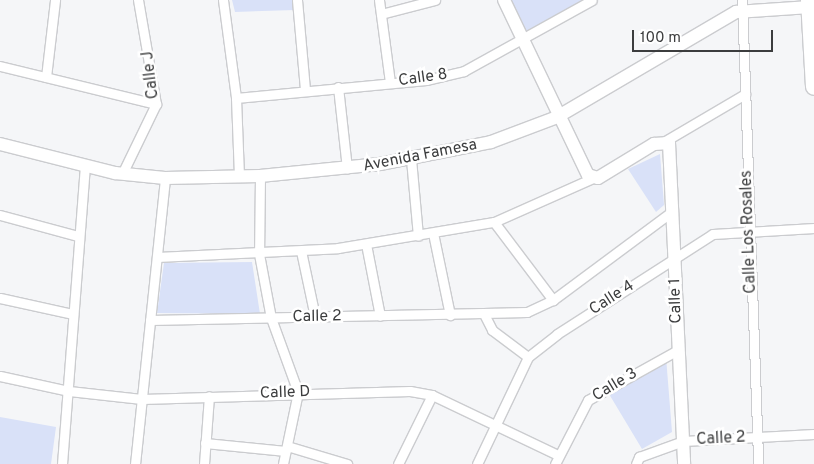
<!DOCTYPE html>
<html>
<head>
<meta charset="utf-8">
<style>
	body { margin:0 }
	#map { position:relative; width:814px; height:464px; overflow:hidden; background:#f5f6f8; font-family:Overpass,sans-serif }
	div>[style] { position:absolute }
	.green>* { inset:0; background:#d9e1f8 }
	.roads { filter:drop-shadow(1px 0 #cbcccf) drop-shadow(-1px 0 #cbcccf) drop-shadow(0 1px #cbcccf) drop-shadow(0 -1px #cbcccf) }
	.street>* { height:9px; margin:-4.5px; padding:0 4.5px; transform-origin:4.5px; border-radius:4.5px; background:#fff }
	.secondary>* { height:12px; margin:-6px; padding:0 6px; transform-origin:6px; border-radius:6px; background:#fff }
	.highway>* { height:16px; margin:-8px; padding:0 8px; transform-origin:8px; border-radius:8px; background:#fff }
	span { translate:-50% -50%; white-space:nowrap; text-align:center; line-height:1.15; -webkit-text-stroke:5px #fff; paint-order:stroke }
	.street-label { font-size:16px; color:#3c3d3e }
	.scale { position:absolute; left:632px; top:30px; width:141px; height:22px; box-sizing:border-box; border:2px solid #3c3d3e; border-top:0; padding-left:6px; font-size:15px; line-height:18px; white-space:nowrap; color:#3c3d3e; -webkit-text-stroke:4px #fff; paint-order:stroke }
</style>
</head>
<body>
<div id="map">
	<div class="green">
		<i style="clip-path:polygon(232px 0,294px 0,295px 10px,235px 12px)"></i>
		<i style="clip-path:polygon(504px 0,592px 0,522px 40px)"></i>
		<i style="clip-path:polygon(660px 154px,664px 205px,656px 212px,628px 169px)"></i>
		<i style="clip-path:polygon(252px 262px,260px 314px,157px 313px,164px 263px)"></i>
		<i style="clip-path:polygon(666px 357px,672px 432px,642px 449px,609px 394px)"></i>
		<i style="clip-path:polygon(0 417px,56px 427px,51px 464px,0 464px)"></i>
	</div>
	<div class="roads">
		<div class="street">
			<i style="left:223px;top:0;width:99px;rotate:82.4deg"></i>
			<i style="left:236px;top:98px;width:79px;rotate:87.8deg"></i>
			<i style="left:297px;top:0;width:90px;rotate:84.9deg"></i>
			<i style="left:379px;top:0;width:83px;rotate:82.4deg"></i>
			<i style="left:742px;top:0;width:464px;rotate:88deg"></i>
			<i style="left:381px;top:14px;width:56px;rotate:-14.5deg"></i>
			<i style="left:0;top:66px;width:161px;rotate:13.7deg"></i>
			<i style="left:46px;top:77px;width:78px;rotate:-83.3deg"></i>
			<i style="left:338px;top:87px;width:82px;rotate:83.7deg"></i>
			<i style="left:236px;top:98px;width:191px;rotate:-5.4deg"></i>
			<i style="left:426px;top:80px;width:39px;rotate:-13deg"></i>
			<i style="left:464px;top:71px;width:146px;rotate:-29deg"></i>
			<i style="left:665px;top:141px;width:93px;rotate:-30.4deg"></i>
			<i style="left:411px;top:159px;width:77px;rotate:84.8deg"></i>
			<i style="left:122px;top:174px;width:78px;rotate:-64.1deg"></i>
			<i style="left:156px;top:104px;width:106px;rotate:-99.8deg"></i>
			<i style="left:260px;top:176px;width:78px;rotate:90.7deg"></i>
			<i style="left:259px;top:254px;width:65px;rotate:79.4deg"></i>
			<i style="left:271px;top:318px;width:79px;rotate:70deg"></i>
			<i style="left:298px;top:392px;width:74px;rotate:101.8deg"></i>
			<i style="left:0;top:215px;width:81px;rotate:15.1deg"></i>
			<i style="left:494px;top:222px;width:98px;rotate:52.9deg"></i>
			<i style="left:433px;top:233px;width:84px;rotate:78.3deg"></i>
			<i style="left:366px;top:244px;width:73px;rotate:79deg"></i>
			<i style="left:301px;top:251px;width:67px;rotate:78deg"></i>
			<i style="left:157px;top:257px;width:181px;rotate:-2.8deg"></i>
			<i style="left:338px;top:248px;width:158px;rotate:-9.5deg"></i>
			<i style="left:494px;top:222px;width:108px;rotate:-24deg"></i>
			<i style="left:0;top:298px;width:75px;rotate:12.4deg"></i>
			<i style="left:484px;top:314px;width:18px;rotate:63deg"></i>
			<i style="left:492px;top:330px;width:45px;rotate:36.9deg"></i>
			<i style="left:150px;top:320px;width:377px;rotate:-1.2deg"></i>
			<i style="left:527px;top:312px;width:29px;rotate:-25deg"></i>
			<i style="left:553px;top:300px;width:149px;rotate:-36.6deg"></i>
			<i style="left:0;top:376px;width:71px;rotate:12.3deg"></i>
			<i style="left:69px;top:391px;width:73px;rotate:6.3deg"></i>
			<i style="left:142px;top:399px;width:268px;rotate:-1.7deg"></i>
			<i style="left:410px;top:391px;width:22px;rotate:10deg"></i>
			<i style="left:432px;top:395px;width:140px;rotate:25.5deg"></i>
			<i style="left:205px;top:443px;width:81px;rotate:5.6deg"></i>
			<i style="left:287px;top:446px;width:63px;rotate:16.7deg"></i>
			<i style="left:62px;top:464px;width:299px;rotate:-85.6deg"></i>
			<i style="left:135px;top:464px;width:288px;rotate:-84deg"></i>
			<i style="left:204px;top:464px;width:68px;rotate:-85.8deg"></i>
			<i style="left:398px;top:464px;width:77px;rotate:-63.8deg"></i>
			<i style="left:477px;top:464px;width:119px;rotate:-64.5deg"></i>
			<i style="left:528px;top:357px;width:37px;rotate:-38deg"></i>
			<i style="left:557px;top:334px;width:185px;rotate:-32.7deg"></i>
			<i style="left:713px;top:234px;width:101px;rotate:-3.4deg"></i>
			<i style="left:555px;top:464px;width:72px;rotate:-62.7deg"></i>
			<i style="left:588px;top:400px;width:103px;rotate:-29.1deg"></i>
			<i style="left:636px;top:464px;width:8px;rotate:-67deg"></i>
			<i style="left:639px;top:457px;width:47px;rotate:-20deg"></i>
			<i style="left:683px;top:441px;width:131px;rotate:-3.1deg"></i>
		</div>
		<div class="secondary">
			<i style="left:504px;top:0;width:194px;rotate:64.4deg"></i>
			<i style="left:588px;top:175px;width:10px;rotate:17deg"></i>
			<i style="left:598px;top:178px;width:66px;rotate:-31.3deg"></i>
			<i style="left:654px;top:144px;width:15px;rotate:-4deg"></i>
			<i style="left:669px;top:143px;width:321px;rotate:87.3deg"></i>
			<i style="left:0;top:144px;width:119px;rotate:14.2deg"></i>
			<i style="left:115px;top:173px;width:50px;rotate:5.7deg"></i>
			<i style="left:165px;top:178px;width:95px;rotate:-1.2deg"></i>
			<i style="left:260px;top:176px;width:121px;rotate:-5.7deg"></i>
			<i style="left:380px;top:164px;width:113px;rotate:-11.2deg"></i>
			<i style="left:491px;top:142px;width:71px;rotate:-20.7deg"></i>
			<i style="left:557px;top:117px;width:208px;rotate:-30.4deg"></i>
			<i style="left:736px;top:12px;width:74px;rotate:-3.9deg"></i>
		</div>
		<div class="highway">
			<i style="left:809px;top:0;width:87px;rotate:86.7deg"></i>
		</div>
	</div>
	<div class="street-label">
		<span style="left:151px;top:75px;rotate:-97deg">Calle J</span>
		<span style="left:423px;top:78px;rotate:-8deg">Calle 8</span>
		<span style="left:420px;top:156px;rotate:-11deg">Avenida Famesa</span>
		<span style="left:749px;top:232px;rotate:-92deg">Calle Los Rosales</span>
		<span style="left:612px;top:298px;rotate:-33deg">Calle 4</span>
		<span style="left:676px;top:301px;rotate:-92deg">Calle 1</span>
		<span style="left:317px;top:317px;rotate:-1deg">Calle 2</span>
		<span style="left:615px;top:385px;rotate:-31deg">Calle 3</span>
		<span style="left:285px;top:393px;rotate:-2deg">Calle D</span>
		<span style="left:721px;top:439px;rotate:-3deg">Calle 2</span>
	</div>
	<div class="scale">100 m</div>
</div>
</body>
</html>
